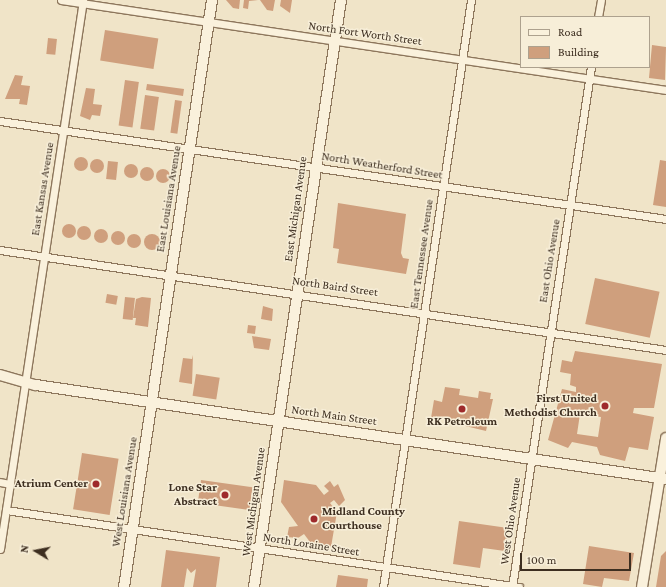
<!DOCTYPE html>
<html>
<head>
<meta charset="utf-8">
<style>
	body { margin:0 }
	#map { position:relative; width:666px; height:587px; overflow:hidden; background:#f0e4c8; font-family:"Crimson Pro",serif }
	div>[style] { position:absolute }
	.building>* { inset:0; background:#cf9f7d; transform-origin:0 0 }
	.round { border-radius:50% }
	.roads { filter:drop-shadow(1px 0 #8d765c) drop-shadow(-1px 0 #8d765c) drop-shadow(0 1px #8d765c) drop-shadow(0 -1px #8d765c) }
	.street>* { height:7px; margin:-3.5px; padding:0 3.5px; transform-origin:3.5px; border-radius:3.5px; background:#faf1dc }
	.secondary>* { height:10px; margin:-5px; padding:0 5px; transform-origin:5px; border-radius:5px; background:#faf1dc }
	.dots>* { width:11px; height:11px; translate:-50% -50%; box-sizing:border-box; border:2px solid #f7eed8; border-radius:50% }
	span { translate:-50% -50%; white-space:nowrap; text-align:center; line-height:1.15; -webkit-text-stroke:3px #f7eed8; paint-order:stroke }
	.street-label { font-size:12px; color:#3d2e20 }
	.poi-label { font-size:12px; color:#3d2e20; font-weight:700 }
	.right { translate:-100% -50%; text-align:right }
	.left { translate:0 -50%; text-align:left }
	.legend { position:absolute; left:520px; top:16px; width:130px; height:52px; box-sizing:border-box; background:#f7eed8; border:1px solid #ada18e; margin:0; padding:5px 7px; list-style:none; font-size:12px; color:#3d2e20 }
	.legend li { display:flex; align-items:center; gap:8px; height:20px }
	.legend b { width:20px; border:1px solid #ada18e }
	.north { position:absolute; left:16px; top:531px; width:40px; height:40px; -webkit-text-stroke:3px #f7eed8; paint-order:stroke; rotate:280deg; font-size:11px; font-weight:700; line-height:16px; text-align:center; color:#3d2e20 }
	.north::after { content:''; display:block; margin:auto; width:14px; height:18px; background:#3d2e20; clip-path:polygon(50% 0,100% 100%,50% 72%,0 100%) }
	.scale { position:absolute; left:520px; top:553px; width:111px; height:18px; box-sizing:border-box; border:2px solid #3d2e20; border-top:0; padding-left:5px; font-size:12px; line-height:14px; white-space:nowrap; color:#3d2e20; -webkit-text-stroke:3px #f7eed8; paint-order:stroke }
</style>
</head>
<body>
<div id="map">
	<div class="building">
		<i style="clip-path:polygon(226px 0,240px 0,239px 9px,233px 8px)"></i>
		<i style="clip-path:polygon(244px 0,258px 0,249px 1px,248px 9px,243px 8px)"></i>
		<i style="clip-path:polygon(260px 0,275px 0,273px 11px,267px 10px)"></i>
		<i style="clip-path:polygon(281px 0,292px 0,290px 13px,280px 6px)"></i>
		<i style="left:105px;top:30px;width:54px;height:31px;rotate:9deg"></i>
		<i style="left:48px;top:38px;width:9px;height:16px;rotate:6deg"></i>
		<i style="clip-path:polygon(652px 45px,666px 47px,665px 80px,649px 78px)"></i>
		<i style="clip-path:polygon(15px 75px,23px 76px,21px 85px,30px 86px,27px 105px,19px 104px,20px 99px,5px 99px)"></i>
		<i style="left:125px;top:80px;width:14px;height:46px;rotate:8deg"></i>
		<i style="clip-path:polygon(147px 84px,184px 89px,183px 96px,146px 90px)"></i>
		<i style="clip-path:polygon(86px 88px,95px 89px,93px 104px,102px 105px,100px 116px,92px 115px,90px 120px,80px 116px)"></i>
		<i style="left:145px;top:95px;width:14px;height:34px;rotate:8deg"></i>
		<i style="left:175px;top:100px;width:7px;height:33px;rotate:8deg"></i>
		<i class="round" style="left:74px;top:157px;width:14px;height:14px"></i>
		<i class="round" style="left:90px;top:159px;width:14px;height:14px"></i>
		<i style="clip-path:polygon(660px 160px,666px 161px,666px 207px,653px 205px)"></i>
		<i style="left:108px;top:161px;width:10px;height:18px;rotate:6deg"></i>
		<i class="round" style="left:124px;top:164px;width:14px;height:14px"></i>
		<i class="round" style="left:140px;top:167px;width:14px;height:14px"></i>
		<i class="round" style="left:156px;top:169px;width:14px;height:14px"></i>
		<i style="clip-path:polygon(338px 203px,406px 214px,401px 253px,403px 258px,409px 259px,406px 274px,337px 263px,339px 249px,333px 248px)"></i>
		<i class="round" style="left:62px;top:224px;width:14px;height:14px"></i>
		<i class="round" style="left:77px;top:226px;width:14px;height:14px"></i>
		<i class="round" style="left:94px;top:229px;width:14px;height:14px"></i>
		<i class="round" style="left:111px;top:231px;width:14px;height:14px"></i>
		<i class="round" style="left:127px;top:234px;width:14px;height:14px"></i>
		<i class="round" style="left:144px;top:234px;width:16px;height:16px"></i>
		<i style="left:595px;top:278px;width:66px;height:47px;rotate:12deg"></i>
		<i style="left:107px;top:294px;width:11px;height:9px;rotate:10deg"></i>
		<i style="left:125px;top:297px;width:10px;height:22px;rotate:6deg"></i>
		<i style="clip-path:polygon(142px 297px,151px 298px,148px 327px,135px 325px,136px 318px,133px 318px,136px 299px)"></i>
		<i style="clip-path:polygon(263px 306px,273px 309px,272px 321px,261px 319px)"></i>
		<i style="left:248px;top:325px;width:8px;height:8px;rotate:7deg"></i>
		<i style="clip-path:polygon(252px 336px,271px 339px,269px 350px,254px 348px)"></i>
		<i style="clip-path:polygon(evenodd,575px 351px,662px 364px,654px 408px,634px 408px,633px 413px,654px 417px,648px 450px,629px 447px,625px 461px,600px 455px,597px 447px,572px 442px,568px 448px,548px 440px,562px 389px,576px 392px,576px 387px,570px 385px,571px 374px,560px 372px,562px 360px,572px 362px,575px 351px,580px 414px,601px 417px,598px 437px,577px 434px,580px 414px)"></i>
		<i style="clip-path:polygon(193px 355px,192px 384px,179px 382px,183px 358px,192px 359px)"></i>
		<i style="left:196px;top:374px;width:24px;height:22px;rotate:9deg"></i>
		<i style="clip-path:polygon(445px 387px,460px 389px,459px 395px,478px 398px,479px 391px,491px 393px,490px 399px,493px 399px,486px 431px,457px 424px,458px 419px,431px 418px,434px 400px,442px 402px)"></i>
		<i style="left:82px;top:453px;width:37px;height:57px;rotate:9deg"></i>
		<i style="left:201px;top:480px;width:52px;height:23px;rotate:8deg"></i>
		<i style="clip-path:polygon(284px 480px,316px 485px,324px 495px,329px 491px,324px 486px,330px 481px,334px 487px,338px 484px,345px 500px,339px 506px,334px 500px,330px 503px,337px 512px,331px 547px,310px 542px,304px 534px,298px 538px,287px 537px,289px 527px,298px 526px,281px 502px)"></i>
		<i style="clip-path:polygon(459px 521px,508px 528px,505px 551px,483px 548px,480px 568px,453px 564px)"></i>
		<i style="clip-path:polygon(589px 546px,634px 553px,629px 581px,604px 578px,602px 587px,583px 584px)"></i>
		<i style="clip-path:polygon(166px 550px,220px 557px,216px 587px,193px 587px,196px 569px,191px 573px,187px 568px,184px 587px,161px 587px)"></i>
		<i style="clip-path:polygon(666px 551px,666px 587px,656px 587px,661px 556px)"></i>
		<i style="clip-path:polygon(338px 575px,368px 579px,367px 587px,336px 587px)"></i>
	</div>
	<div class="roads">
		<div class="street">
			<i style="left:61px;top:0;width:612px;rotate:8.46deg"></i>
			<i style="left:598px;top:17px;width:17px;rotate:-80deg"></i>
			<i style="left:0;top:121px;width:673px;rotate:8.37deg"></i>
			<i style="left:0;top:250px;width:673px;rotate:8.54deg"></i>
			<i style="left:0;top:482px;width:10px;rotate:11deg"></i>
			<i style="left:6px;top:510px;width:519px;rotate:8.54deg"></i>
			<i style="left:0;top:549px;width:555px;rotate:-81.4deg"></i>
			<i style="left:383px;top:587px;width:594px;rotate:-81.47deg"></i>
			<i style="left:512px;top:587px;width:526px;rotate:-81.36deg"></i>
		</div>
		<div class="secondary">
			<i style="left:0;top:375px;width:37px;rotate:16deg"></i>
			<i style="left:36px;top:385px;width:637px;rotate:8.49deg"></i>
			<i style="left:124px;top:587px;width:594px;rotate:-81.47deg"></i>
			<i style="left:254px;top:587px;width:593px;rotate:-81.57deg"></i>
			<i style="left:642px;top:587px;width:151px;rotate:-80.8deg"></i>
		</div>
	</div>
	<div class="dots">
		<i style="left:605px;top:406px;background:#9e2a2b"></i>
		<i style="left:462px;top:409px;background:#9e2a2b"></i>
		<i style="left:96px;top:484px;background:#9e2a2b"></i>
		<i style="left:225px;top:495px;background:#9e2a2b"></i>
		<i style="left:314px;top:519px;background:#9e2a2b"></i>
	</div>
	<div class="street-label">
		<span style="left:365px;top:34px;rotate:8deg">North Fort Worth Street</span>
		<span style="left:382px;top:166px;rotate:9deg">North Weatherford Street</span>
		<span style="left:43px;top:189px;rotate:-81deg">East Kansas Avenue</span>
		<span style="left:169px;top:199px;rotate:-81deg">East Louisiana Avenue</span>
		<span style="left:296px;top:209px;rotate:-82deg">East Michigan Avenue</span>
		<span style="left:422px;top:254px;rotate:-82deg">East Tennessee Avenue</span>
		<span style="left:550px;top:261px;rotate:-81deg">East Ohio Avenue</span>
		<span style="left:335px;top:287px;rotate:8deg">North Baird Street</span>
		<span style="left:334px;top:416px;rotate:8deg">North Main Street</span>
		<span style="left:125px;top:492px;rotate:-81deg">West Louisiana Avenue</span>
		<span style="left:254px;top:502px;rotate:-82deg">West Michigan Avenue</span>
		<span style="left:511px;top:521px;rotate:-82deg">West Ohio Avenue</span>
		<span style="left:311px;top:545px;rotate:9deg">North Loraine Street</span>
	</div>
	<div class="poi-label">
		<span class="right" style="left:597px;top:406px">First United<br>Methodist Church</span>
		<span style="left:462px;top:422px">RK Petroleum</span>
		<span class="right" style="left:88px;top:484px">Atrium Center</span>
		<span class="right" style="left:217px;top:495px">Lone Star<br>Abstract</span>
		<span class="left" style="left:322px;top:519px">Midland County<br>Courthouse</span>
	</div>
	<ul class="legend">
	<li><b style="height:5px;background:#faf1dc"></b>Road</li>
	<li><b style="height:11px;background:#cf9f7d"></b>Building</li>
	</ul>
	<div class="north">N</div>
	<div class="scale">100 m</div>
</div>
</body>
</html>
